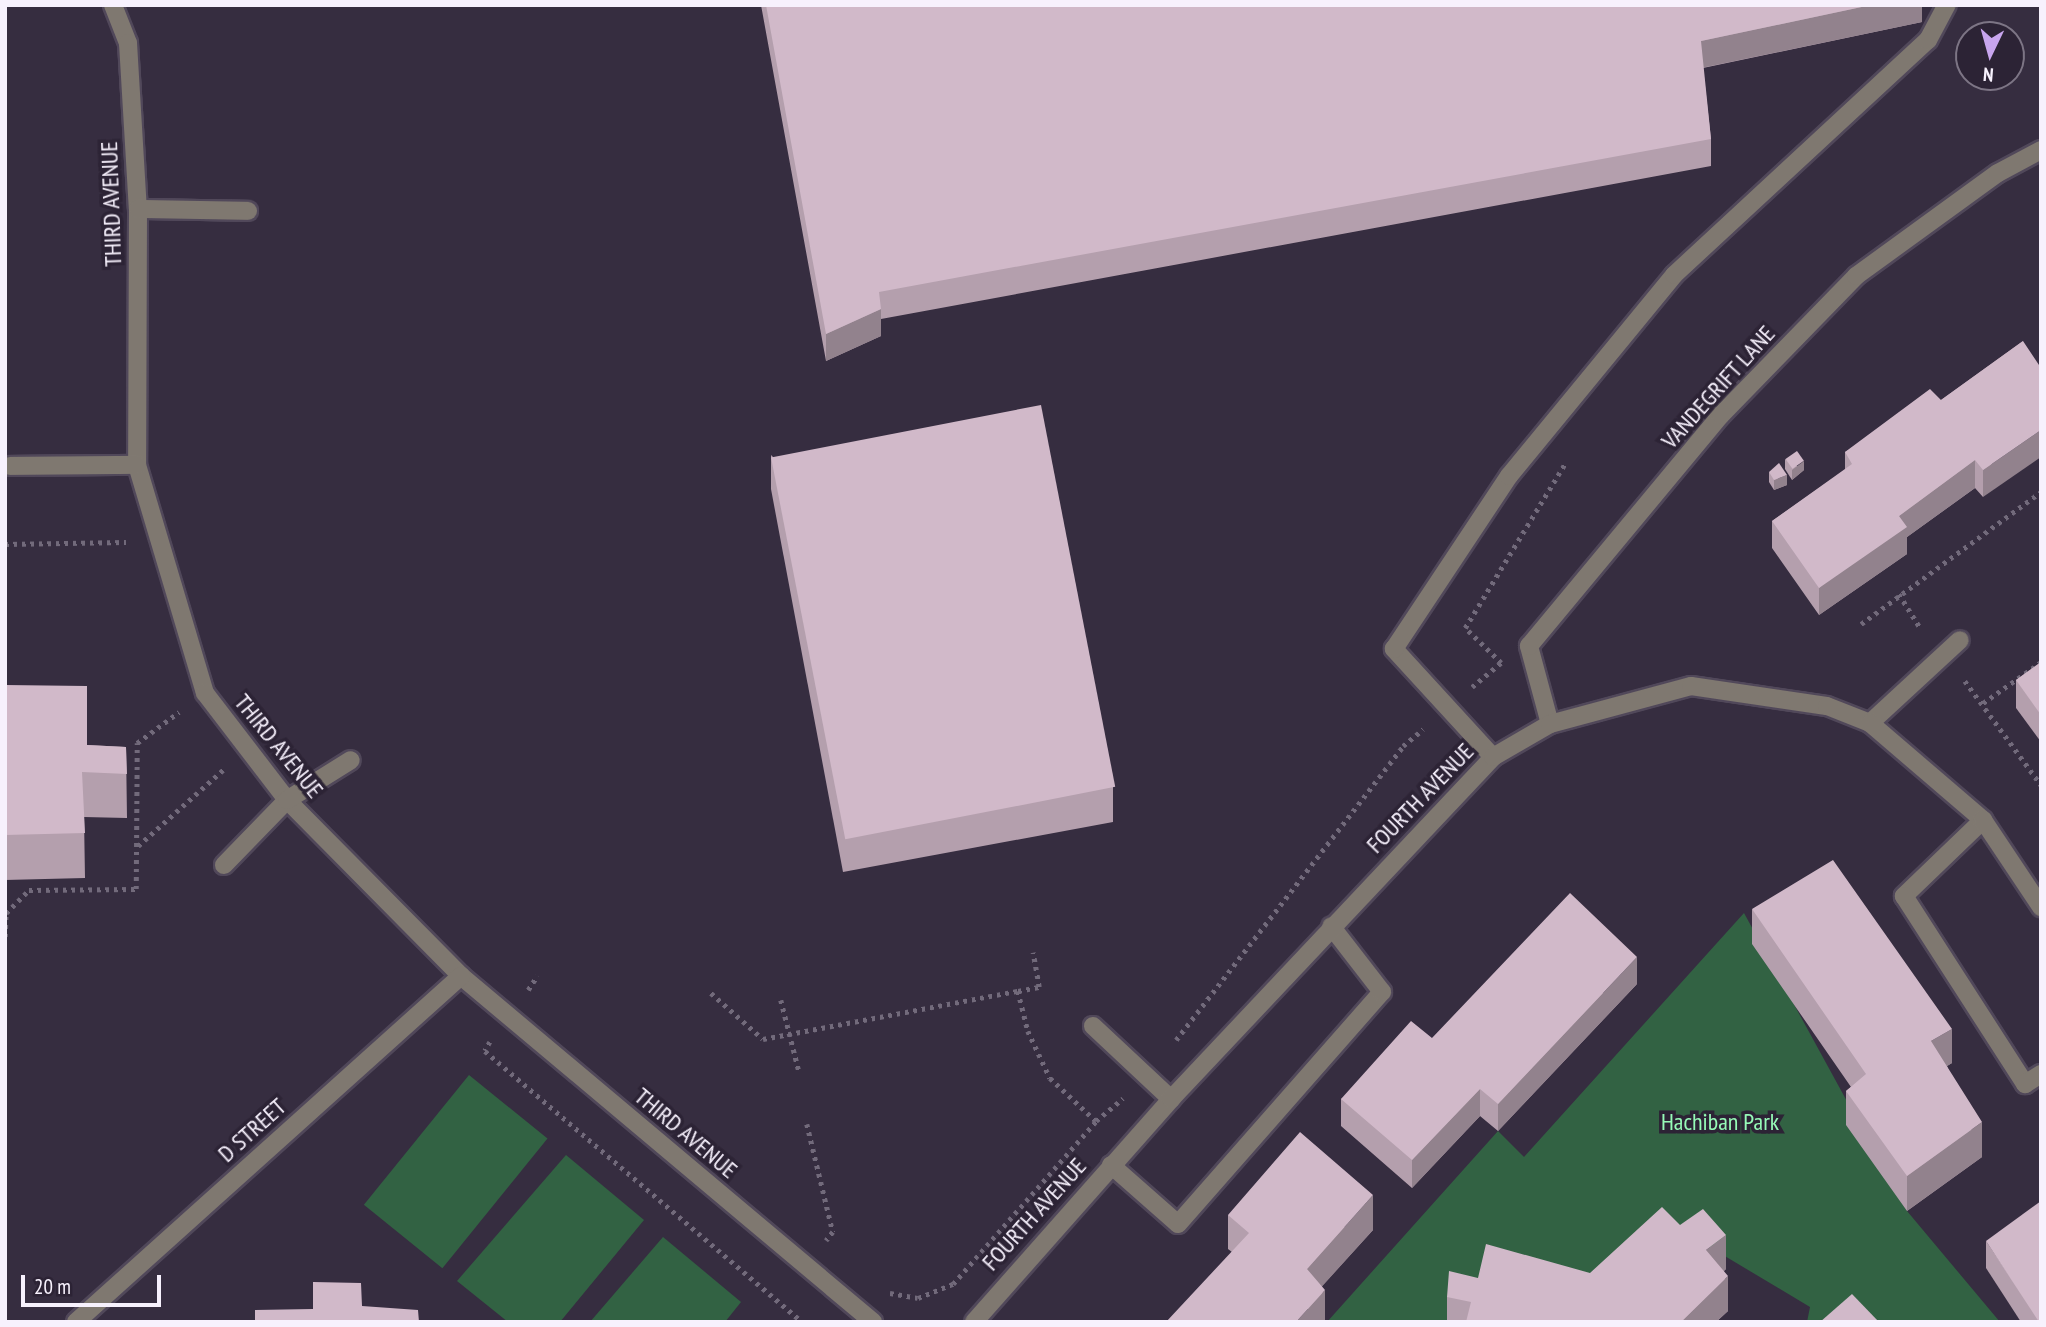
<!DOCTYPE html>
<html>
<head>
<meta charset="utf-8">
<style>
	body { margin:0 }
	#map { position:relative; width:2046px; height:1327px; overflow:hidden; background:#362d40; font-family:"PT Sans Narrow",sans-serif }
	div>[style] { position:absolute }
	.green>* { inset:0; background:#326243; transform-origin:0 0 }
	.path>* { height:4.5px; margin-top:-2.25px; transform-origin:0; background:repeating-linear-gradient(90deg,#726a7b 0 3.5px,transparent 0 8.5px) }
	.roads { filter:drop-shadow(2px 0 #51485a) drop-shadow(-2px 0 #51485a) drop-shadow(0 2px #51485a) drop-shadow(0 -2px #51485a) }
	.minor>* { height:18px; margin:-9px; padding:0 9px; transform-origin:9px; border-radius:9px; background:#7f7870 }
	.wall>* { inset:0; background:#b49fad }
	.shaded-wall>* { inset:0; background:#92828d }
	.building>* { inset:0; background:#d1b9c9; transform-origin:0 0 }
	span { translate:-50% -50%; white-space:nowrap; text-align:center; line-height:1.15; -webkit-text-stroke:7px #2c2335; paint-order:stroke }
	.street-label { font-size:24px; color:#f7f1fd }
	.park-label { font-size:24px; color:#96fab7 }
	.frame { position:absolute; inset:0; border:7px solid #f7f1fd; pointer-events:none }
	.north { position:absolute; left:1955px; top:21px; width:70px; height:70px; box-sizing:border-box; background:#2c2335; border:2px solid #7d7585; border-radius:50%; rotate:185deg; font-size:19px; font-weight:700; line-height:28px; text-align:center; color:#f7f1fd }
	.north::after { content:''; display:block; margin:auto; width:24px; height:32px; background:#c8a5ee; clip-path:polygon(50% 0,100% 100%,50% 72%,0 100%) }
	.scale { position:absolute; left:21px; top:1275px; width:140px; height:32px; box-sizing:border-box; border:4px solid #f7f1fd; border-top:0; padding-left:9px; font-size:21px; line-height:24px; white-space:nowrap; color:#f7f1fd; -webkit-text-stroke:5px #2c2335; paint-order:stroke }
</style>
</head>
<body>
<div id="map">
	<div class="green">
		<i style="clip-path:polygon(1744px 913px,1907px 1211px,2000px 1322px,1807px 1322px,1810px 1307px,1703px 1243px,1456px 1322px,1327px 1322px,1498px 1131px,1524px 1157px)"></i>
		<i style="left:469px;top:1075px;width:101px;height:167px;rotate:39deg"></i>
		<i style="clip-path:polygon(566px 1155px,644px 1220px,560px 1322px,508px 1322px,457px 1281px)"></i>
		<i style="clip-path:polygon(663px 1237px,741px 1302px,725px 1322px,590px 1322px)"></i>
	</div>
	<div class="path">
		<i style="left:5px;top:544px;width:121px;rotate:-0.9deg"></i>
		<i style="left:1899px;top:594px;width:41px;rotate:57.8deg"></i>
		<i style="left:1861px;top:624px;width:223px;rotate:-36.3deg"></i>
		<i style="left:1965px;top:681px;width:129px;rotate:53.8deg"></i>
		<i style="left:1472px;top:687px;width:38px;rotate:-40deg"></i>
		<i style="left:1501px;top:663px;width:50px;rotate:-135.8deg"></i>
		<i style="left:1465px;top:628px;width:191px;rotate:-58.7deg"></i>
		<i style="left:1983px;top:703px;width:71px;rotate:-35.3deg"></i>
		<i style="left:138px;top:846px;width:114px;rotate:-41.8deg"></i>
		<i style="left:5px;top:937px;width:24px;rotate:-88deg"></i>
		<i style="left:6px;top:913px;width:33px;rotate:-45deg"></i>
		<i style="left:29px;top:890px;width:107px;rotate:-0.5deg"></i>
		<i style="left:136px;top:889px;width:146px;rotate:-89.6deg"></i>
		<i style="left:137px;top:743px;width:52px;rotate:-36.4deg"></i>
		<i style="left:528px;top:990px;width:17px;rotate:-57deg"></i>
		<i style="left:1018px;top:991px;width:21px;rotate:-11deg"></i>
		<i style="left:1039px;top:987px;width:35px;rotate:-100deg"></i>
		<i style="left:711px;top:993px;width:69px;rotate:41.5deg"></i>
		<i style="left:763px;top:1039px;width:259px;rotate:-10.7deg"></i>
		<i style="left:1018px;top:991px;width:41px;rotate:76deg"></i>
		<i style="left:1028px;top:1031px;width:52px;rotate:64.9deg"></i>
		<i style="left:1050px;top:1078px;width:63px;rotate:43.1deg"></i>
		<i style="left:1096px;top:1121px;width:35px;rotate:-40deg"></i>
		<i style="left:781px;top:1000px;width:73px;rotate:75.8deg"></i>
		<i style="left:1176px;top:1040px;width:371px;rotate:-52.3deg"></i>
		<i style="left:1403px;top:746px;width:26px;rotate:-40deg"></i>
		<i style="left:490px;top:1042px;width:10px;rotate:119deg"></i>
		<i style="left:485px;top:1051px;width:417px;rotate:40.5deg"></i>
		<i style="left:807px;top:1124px;width:111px;rotate:76.5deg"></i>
		<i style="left:833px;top:1232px;width:11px;rotate:128deg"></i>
		<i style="left:890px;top:1293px;width:28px;rotate:10deg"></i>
		<i style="left:918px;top:1298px;width:38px;rotate:-22deg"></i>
		<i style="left:953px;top:1284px;width:217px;rotate:-48.7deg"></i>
	</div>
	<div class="roads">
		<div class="minor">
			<i style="left:113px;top:5px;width:41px;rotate:68.5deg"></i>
			<i style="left:128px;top:43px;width:166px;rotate:86.6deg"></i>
			<i style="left:138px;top:209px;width:256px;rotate:90.2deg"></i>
			<i style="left:137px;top:465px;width:238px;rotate:73.4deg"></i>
			<i style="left:205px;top:693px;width:135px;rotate:52.5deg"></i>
			<i style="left:287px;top:800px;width:247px;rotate:45.3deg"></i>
			<i style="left:461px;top:976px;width:538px;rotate:40.02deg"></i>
			<i style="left:138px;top:209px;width:110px;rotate:1deg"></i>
			<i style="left:10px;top:466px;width:127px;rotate:-0.5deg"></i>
			<i style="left:1870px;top:723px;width:122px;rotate:-42.7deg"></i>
			<i style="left:1550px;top:724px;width:81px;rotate:-105.1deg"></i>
			<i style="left:1529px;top:646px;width:300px;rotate:-50.3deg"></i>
			<i style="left:1721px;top:415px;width:194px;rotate:-45.8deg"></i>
			<i style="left:1856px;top:276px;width:175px;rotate:-36deg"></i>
			<i style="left:1998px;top:173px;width:49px;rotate:-28.1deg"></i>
			<i style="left:1493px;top:757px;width:147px;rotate:-132.5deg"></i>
			<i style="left:1394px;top:649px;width:208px;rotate:-56.4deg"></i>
			<i style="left:1509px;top:476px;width:260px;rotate:-50.6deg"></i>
			<i style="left:1674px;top:275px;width:346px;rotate:-42.8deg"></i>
			<i style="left:1928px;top:40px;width:40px;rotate:-62deg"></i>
			<i style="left:1983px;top:820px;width:110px;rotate:136.1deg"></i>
			<i style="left:1904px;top:896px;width:224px;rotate:57.2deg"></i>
			<i style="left:2025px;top:1084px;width:19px;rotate:-32deg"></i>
			<i style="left:224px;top:865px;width:91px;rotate:-45.9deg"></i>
			<i style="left:287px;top:800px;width:75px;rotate:-32deg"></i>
			<i style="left:1093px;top:1026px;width:107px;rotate:43.1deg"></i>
			<i style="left:1111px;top:1165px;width:89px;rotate:41.4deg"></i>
			<i style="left:1178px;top:1224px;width:309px;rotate:-48.7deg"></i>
			<i style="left:1382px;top:992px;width:83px;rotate:-127.7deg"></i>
			<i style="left:76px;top:1322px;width:518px;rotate:-41.95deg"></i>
			<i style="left:974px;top:1322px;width:298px;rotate:-48.5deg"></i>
			<i style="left:1171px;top:1099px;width:470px;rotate:-46.7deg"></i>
			<i style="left:1493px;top:757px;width:66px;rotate:-30.1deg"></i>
			<i style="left:1550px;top:724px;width:146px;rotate:-15.1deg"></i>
			<i style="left:1691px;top:686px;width:137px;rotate:8.4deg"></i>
			<i style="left:1827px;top:706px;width:46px;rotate:21.6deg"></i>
			<i style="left:1870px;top:723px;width:149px;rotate:40.6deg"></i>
			<i style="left:1983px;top:820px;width:105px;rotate:56.3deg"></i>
		</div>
	</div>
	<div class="wall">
		<i style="clip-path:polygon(761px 5px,1922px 5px,1922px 22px,1703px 68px,1711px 139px,1711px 166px,881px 319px,881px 336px,826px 361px)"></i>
		<i style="clip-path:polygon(2023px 341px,1983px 497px,1975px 488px,1907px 537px,1907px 554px,1819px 615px,1772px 548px,1772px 521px,1845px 470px,1845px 452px,1941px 400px)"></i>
		<i style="clip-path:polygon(771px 455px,1113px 787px,1113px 822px,843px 872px,771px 489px)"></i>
		<i style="clip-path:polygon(1785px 459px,1804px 470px,1792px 480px,1785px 469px)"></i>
		<i style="clip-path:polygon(1769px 472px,1787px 485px,1774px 490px,1769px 482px)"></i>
		<i style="clip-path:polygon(2041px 662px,2041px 742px,2016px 708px,2016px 680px)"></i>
		<i style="clip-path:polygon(5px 685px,87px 745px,126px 747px,127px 818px,84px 817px,85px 878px,5px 880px)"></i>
		<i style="clip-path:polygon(1752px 909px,1952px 1063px,1947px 1066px,1982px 1157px,1907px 1211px,1846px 1125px,1846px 1091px,1851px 1087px,1752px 944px)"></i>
		<i style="clip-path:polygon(1637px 984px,1498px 1131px,1480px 1116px,1412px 1188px,1341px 1126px,1341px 1099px,1432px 1038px)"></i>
		<i style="clip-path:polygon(1228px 1215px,1373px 1230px,1322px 1286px,1325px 1322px,1228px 1249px)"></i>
		<i style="clip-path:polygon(1986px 1241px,2041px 1322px,2021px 1322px,1986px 1268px)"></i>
		<i style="clip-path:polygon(1726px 1269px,1724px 1271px,1728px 1311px,1716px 1322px,1447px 1322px,1447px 1297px,1478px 1278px)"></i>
	</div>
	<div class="shaded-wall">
		<i style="clip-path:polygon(1871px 5px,1922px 5px,1922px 22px,1701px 68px,1701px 41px)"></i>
		<i style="clip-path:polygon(881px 309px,881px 336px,826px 361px,826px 334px)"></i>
		<i style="clip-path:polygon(2041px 430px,2041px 457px,1983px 497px,1983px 470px)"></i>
		<i style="clip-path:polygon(1975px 460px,1975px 488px,1907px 537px,1907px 554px,1819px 615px,1819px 588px,1899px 516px)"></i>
		<i style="clip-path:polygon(1804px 461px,1804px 470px,1792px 480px,1792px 470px)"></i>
		<i style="clip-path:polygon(1787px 475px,1787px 485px,1774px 490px,1774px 480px)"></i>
		<i style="clip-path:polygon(1637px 957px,1637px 984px,1498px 1131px,1498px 1104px)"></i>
		<i style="clip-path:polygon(1952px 1029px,1952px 1063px,1931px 1076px,1931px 1041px)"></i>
		<i style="clip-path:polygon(1480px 1089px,1480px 1116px,1412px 1188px,1412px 1160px)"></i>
		<i style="clip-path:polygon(1982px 1122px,1982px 1157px,1907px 1211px,1907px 1176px)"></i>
		<i style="clip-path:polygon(1373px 1195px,1373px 1230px,1307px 1303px,1307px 1269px)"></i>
		<i style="clip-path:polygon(1726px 1235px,1726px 1269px,1706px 1285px,1706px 1250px)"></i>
		<i style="clip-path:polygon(1728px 1276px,1728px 1311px,1716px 1322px,1681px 1322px)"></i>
		<i style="clip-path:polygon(1325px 1290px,1325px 1322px,1296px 1322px)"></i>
	</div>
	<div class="building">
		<i style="clip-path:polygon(766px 5px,1871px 5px,1701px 41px,1711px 139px,879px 292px,881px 309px,826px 334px)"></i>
		<i style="clip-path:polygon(2023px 341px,2041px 368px,2041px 430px,1983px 470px,1975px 460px,1899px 516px,1907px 527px,1819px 588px,1772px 521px,1852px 464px,1845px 452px,1930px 389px,1941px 400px)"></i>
		<i style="left:1041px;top:405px;width:389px;height:275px;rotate:79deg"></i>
		<i style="left:1797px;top:451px;width:12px;height:14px;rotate:55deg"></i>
		<i style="clip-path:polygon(1779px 463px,1787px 475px,1774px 480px,1769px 472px)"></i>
		<i style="clip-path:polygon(2041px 662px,2041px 715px,2016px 680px)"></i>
		<i style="clip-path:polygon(5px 685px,87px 686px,87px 745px,126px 747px,127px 774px,82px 772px,85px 833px,5px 835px)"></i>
		<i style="clip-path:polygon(1833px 860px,1952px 1029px,1931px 1041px,1982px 1122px,1907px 1176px,1846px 1091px,1866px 1074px,1752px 909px)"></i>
		<i style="clip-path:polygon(1570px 893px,1637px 957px,1498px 1104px,1480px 1089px,1412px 1160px,1341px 1099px,1411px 1021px,1432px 1038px)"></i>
		<i style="clip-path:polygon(1300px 1132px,1373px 1195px,1307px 1269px,1325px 1290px,1296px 1322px,1166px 1322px,1249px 1233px,1228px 1215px)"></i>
		<i style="clip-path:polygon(2041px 1201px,2041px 1322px,2039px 1322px,1986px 1241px)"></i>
		<i style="clip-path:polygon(1662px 1207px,1680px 1225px,1703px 1209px,1726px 1235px,1706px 1250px,1728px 1276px,1681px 1322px,1466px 1322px,1471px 1302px,1447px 1297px,1449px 1271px,1478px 1278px,1486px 1244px,1590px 1273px)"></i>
		<i style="clip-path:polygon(313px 1282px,361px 1283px,362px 1306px,418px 1310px,419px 1322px,255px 1322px,255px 1310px,313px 1309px)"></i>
		<i style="clip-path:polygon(1852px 1294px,1879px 1322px,1820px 1322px)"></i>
	</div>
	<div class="street-label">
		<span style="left:111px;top:204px;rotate:-92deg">THIRD AVENUE</span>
		<span style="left:1718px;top:387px;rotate:-48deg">VANDEGRIFT LANE</span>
		<span style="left:279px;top:746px;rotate:51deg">THIRD AVENUE</span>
		<span style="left:1420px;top:798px;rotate:-46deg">FOURTH AVENUE</span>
		<span style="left:252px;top:1130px;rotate:-42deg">D STREET</span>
		<span style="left:686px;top:1133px;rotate:40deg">THIRD AVENUE</span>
		<span style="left:1034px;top:1214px;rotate:-48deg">FOURTH AVENUE</span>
	</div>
	<div class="park-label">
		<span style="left:1720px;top:1122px">Hachiban Park</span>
	</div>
	<div class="frame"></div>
	<div class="north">N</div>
	<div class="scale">20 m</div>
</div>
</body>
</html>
